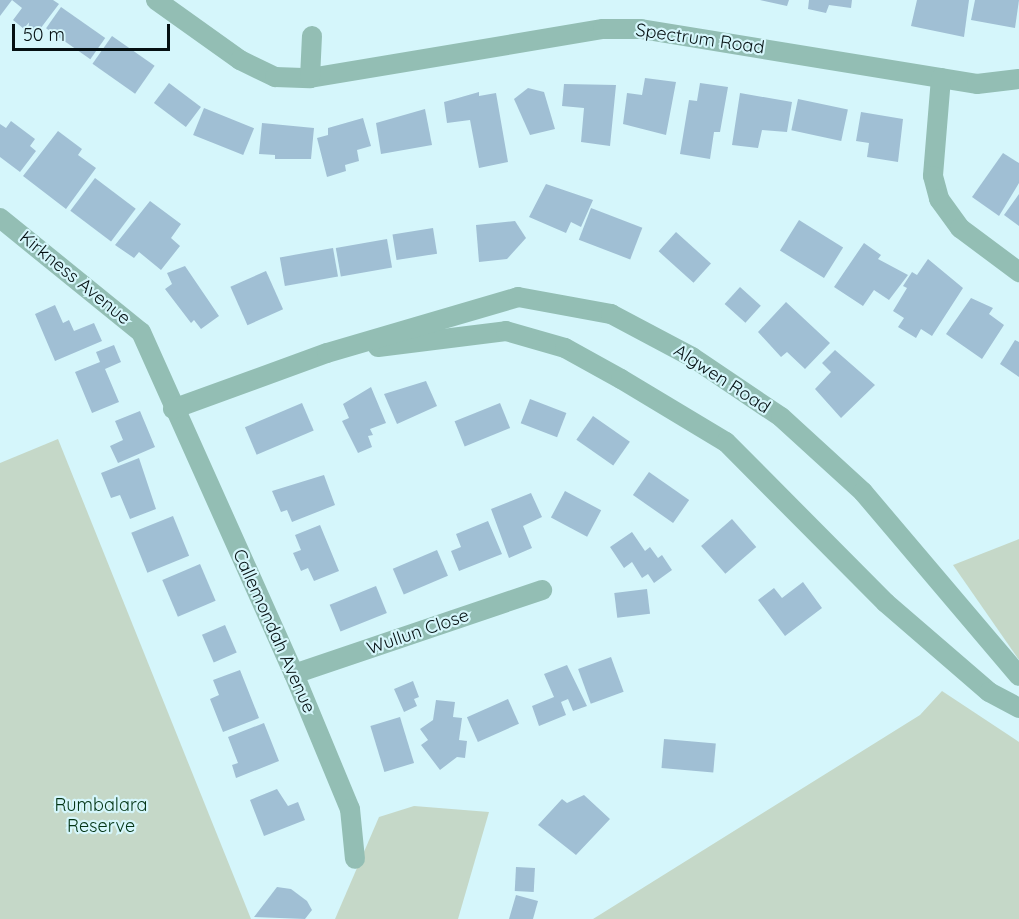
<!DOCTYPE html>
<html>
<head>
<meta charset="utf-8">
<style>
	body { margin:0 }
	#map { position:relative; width:1019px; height:919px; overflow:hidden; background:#d5f6fb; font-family:Quicksand,sans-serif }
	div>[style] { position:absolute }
	.green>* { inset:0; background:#c5d8c8 }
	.building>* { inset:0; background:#a0bfd4; transform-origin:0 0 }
	.minor>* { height:20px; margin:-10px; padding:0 10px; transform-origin:10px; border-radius:10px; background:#93beb4 }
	span { translate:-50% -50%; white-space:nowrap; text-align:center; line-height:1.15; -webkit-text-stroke:4.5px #d5f6fb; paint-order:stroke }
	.street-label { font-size:18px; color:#051012 }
	.park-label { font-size:18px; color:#033515 }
	.scale { position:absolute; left:12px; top:24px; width:158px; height:27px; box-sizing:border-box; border:3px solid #051012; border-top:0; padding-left:8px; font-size:18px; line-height:21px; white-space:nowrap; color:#051012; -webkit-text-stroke:4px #d5f6fb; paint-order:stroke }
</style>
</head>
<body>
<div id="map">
	<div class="green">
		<i style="clip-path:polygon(58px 439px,251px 919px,0 919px,0 463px)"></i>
		<i style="clip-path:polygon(1019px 539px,1019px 660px,953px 565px)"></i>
		<i style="clip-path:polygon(942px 691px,1019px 742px,1019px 919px,593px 919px,920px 715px)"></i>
		<i style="clip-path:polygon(414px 806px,489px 812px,458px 919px,335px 919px,379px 817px)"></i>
	</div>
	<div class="building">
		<i style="clip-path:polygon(0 0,12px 0,0 16px)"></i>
		<i style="clip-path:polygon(12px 0,53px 0,59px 4px,34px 37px,13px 20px,22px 8px)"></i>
		<i style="clip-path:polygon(760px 0,789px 0,787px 6px)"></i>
		<i style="clip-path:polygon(809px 0,852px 0,851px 8px,829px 5px,826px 13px,808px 9px)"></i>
		<i style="clip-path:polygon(917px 0,969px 0,964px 37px,911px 26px)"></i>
		<i style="clip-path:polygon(975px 0,1019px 0,1015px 28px,971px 20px)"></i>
		<i style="left:61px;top:7px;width:54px;height:26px;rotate:35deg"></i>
		<i style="left:112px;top:36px;width:52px;height:34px;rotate:35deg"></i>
		<i style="clip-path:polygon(645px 78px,676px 82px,666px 135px,623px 124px,627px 93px,642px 95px)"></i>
		<i style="left:169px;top:83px;width:40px;height:25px;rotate:37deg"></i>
		<i style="clip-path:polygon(700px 83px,728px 87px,720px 132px,714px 132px,710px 159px,680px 154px,689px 100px,697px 101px)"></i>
		<i style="clip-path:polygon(564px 84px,616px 85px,610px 146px,581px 142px,584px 108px,562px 106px)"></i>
		<i style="clip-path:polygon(528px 88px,544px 92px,555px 129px,530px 135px,514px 99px)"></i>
		<i style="clip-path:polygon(479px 92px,479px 96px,496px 93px,508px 162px,479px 168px,470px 120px,447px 123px,444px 102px)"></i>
		<i style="clip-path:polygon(740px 93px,792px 102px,787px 132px,762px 130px,758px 148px,732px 145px)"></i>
		<i style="left:798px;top:99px;width:51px;height:32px;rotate:12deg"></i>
		<i style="left:204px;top:108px;width:54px;height:29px;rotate:22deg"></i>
		<i style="clip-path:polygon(425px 109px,432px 145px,381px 154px,376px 123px)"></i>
		<i style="clip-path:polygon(861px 112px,903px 119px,898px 162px,867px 157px,869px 143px,856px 141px)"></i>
		<i style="clip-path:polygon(363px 118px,371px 146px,357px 150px,359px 161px,345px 165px,346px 171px,327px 177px,317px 138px,328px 135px,328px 128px)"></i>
		<i style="clip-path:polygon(11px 121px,35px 139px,30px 146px,36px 151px,20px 172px,0 157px,0 124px,6px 128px)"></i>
		<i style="clip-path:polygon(262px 123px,314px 128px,311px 159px,275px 159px,275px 155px,259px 154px)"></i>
		<i style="clip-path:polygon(58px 131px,82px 149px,78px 155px,96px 168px,66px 209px,23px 176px)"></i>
		<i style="clip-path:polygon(1003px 153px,1019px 163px,1019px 183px,999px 216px,972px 197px)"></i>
		<i style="left:95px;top:178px;width:51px;height:41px;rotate:37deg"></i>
		<i style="clip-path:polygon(546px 184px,593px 200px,581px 227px,571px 222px,566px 233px,529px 217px)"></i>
		<i style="clip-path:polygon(1019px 194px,1019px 226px,1004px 215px)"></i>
		<i style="clip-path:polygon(150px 201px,181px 224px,171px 238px,180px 246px,161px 270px,139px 252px,134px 258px,115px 245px)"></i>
		<i style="left:591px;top:208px;width:55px;height:34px;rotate:21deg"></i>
		<i style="left:799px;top:220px;width:52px;height:36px;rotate:32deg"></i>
		<i style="clip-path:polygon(515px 221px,526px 238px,507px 259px,479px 262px,476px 225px)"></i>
		<i style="left:433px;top:228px;width:26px;height:41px;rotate:81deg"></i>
		<i style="left:676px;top:232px;width:47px;height:26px;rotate:42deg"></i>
		<i style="left:387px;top:239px;width:29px;height:52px;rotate:80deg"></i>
		<i style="clip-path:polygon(864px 243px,881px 255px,878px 259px,908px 275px,889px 300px,874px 290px,863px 306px,834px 287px)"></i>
		<i style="left:333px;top:248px;width:29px;height:54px;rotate:80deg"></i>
		<i style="clip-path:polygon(928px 259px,963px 288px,932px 336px,921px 329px,916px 338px,898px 327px,904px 318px,893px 311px,907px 288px,903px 286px,912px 272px,917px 275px)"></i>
		<i style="clip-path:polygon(185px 266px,219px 316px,201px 329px,194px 320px,191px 323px,165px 289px,172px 284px,167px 273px)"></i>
		<i style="left:266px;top:271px;width:42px;height:39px;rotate:66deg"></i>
		<i style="left:740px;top:287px;width:28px;height:23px;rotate:42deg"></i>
		<i style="clip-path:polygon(971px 298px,993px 308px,989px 314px,1004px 325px,982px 359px,946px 334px)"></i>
		<i style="clip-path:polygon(786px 302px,830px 343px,805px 369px,787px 352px,781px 357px,758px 332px)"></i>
		<i style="clip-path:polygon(55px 305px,63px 323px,69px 320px,74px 331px,94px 323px,102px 341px,55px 361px,35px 314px)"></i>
		<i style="clip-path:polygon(1015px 340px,1019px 342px,1019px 377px,1000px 364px)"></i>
		<i style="clip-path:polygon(114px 345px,121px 362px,105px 369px,119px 402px,92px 413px,75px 372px,100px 362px,96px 352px)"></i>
		<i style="clip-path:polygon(835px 350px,875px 385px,841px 418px,815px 389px,831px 372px,822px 363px)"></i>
		<i style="clip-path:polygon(426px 381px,437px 406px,397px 424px,384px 394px)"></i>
		<i style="clip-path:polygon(371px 387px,386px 423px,370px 429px,373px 435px,368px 436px,372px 447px,358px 453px,342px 421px,349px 418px,343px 404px)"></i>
		<i style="left:530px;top:399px;width:39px;height:26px;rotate:21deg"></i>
		<i style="left:302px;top:403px;width:30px;height:62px;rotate:67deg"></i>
		<i style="left:500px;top:403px;width:27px;height:49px;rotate:68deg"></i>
		<i style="clip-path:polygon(140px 411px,155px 447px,118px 463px,110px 446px,123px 440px,115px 421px)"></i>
		<i style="left:593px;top:416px;width:45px;height:29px;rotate:35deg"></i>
		<i style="clip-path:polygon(139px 458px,156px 509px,130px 519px,120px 495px,111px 498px,101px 473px)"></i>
		<i style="left:649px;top:472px;width:49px;height:28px;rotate:35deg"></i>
		<i style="clip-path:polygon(324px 475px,335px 505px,292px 522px,287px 510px,281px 512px,272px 491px)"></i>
		<i style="left:565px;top:491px;width:41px;height:30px;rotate:28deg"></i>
		<i style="clip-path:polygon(531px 493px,542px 517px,523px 526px,532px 548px,509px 558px,491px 509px)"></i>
		<i style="left:173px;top:516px;width:43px;height:45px;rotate:68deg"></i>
		<i style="left:732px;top:519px;width:37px;height:41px;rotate:49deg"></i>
		<i style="clip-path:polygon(488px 521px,502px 554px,459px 571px,451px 551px,461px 547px,456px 534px)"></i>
		<i style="clip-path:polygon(320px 525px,339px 571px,314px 581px,308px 568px,301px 571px,293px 553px,301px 550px,295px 535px)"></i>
		<i style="clip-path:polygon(632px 532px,645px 551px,650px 547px,658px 558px,662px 555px,672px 570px,654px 583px,648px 574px,642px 578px,632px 562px,624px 568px,610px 547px)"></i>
		<i style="left:437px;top:550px;width:28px;height:48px;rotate:67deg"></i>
		<i style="left:200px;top:564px;width:40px;height:41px;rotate:67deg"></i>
		<i style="clip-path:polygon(803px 582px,822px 608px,785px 636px,758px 600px,774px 588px,782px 598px)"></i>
		<i style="left:376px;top:586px;width:29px;height:50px;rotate:68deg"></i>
		<i style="left:647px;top:589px;width:25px;height:33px;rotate:83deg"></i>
		<i style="left:225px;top:625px;width:30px;height:25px;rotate:67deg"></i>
		<i style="left:611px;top:657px;width:37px;height:35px;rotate:70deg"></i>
		<i style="clip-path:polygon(567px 665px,587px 706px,573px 711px,568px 699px,561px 702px,566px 715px,539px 726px,532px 706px,554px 697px,544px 674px)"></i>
		<i style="clip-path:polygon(240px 670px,259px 718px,223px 732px,210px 699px,219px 695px,213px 680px)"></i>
		<i style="clip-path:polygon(413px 681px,419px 697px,414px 699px,417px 706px,404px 712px,394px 689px)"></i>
		<i style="left:508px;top:699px;width:27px;height:45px;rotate:66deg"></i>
		<i style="clip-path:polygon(436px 700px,455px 702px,453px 717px,462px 718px,459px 740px,467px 741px,465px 758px,457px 757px,440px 770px,421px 745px,428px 740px,420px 729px,433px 720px)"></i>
		<i style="left:400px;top:717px;width:48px;height:31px;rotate:73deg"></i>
		<i style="clip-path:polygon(264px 723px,279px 761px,236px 778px,232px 765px,238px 763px,228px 737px)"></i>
		<i style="left:664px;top:739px;width:52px;height:29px;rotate:5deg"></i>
		<i style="clip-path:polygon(277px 789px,288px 806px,298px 802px,305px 820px,264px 836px,250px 800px)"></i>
		<i style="clip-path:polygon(584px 795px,610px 819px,576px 855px,538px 825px,562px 799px,567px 803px)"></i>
		<i style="left:516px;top:867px;width:19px;height:24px;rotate:3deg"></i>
		<i style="clip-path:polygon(277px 887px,291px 889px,307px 901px,312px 910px,305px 919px,254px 917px)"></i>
		<i style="clip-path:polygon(516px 895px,538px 901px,533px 919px,509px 919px)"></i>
	</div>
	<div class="minor">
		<i style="left:156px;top:0;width:103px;rotate:35.5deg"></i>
		<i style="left:240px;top:60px;width:39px;rotate:26deg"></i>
		<i style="left:275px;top:77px;width:35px;rotate:2deg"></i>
		<i style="left:310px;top:78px;width:297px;rotate:-9.5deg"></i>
		<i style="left:603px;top:29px;width:38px"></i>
		<i style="left:641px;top:29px;width:340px;rotate:9.3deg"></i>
		<i style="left:977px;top:84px;width:42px;rotate:-6.8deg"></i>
		<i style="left:310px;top:78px;width:42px;rotate:-87.3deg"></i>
		<i style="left:941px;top:78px;width:98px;rotate:94.7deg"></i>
		<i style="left:933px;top:176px;width:24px;rotate:75deg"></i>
		<i style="left:939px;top:199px;width:36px;rotate:54deg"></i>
		<i style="left:960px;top:228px;width:74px;rotate:36.7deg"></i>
		<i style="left:0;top:218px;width:181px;rotate:39deg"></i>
		<i style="left:141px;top:332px;width:375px;rotate:65.9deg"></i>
		<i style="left:294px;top:674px;width:146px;rotate:67.5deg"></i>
		<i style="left:350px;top:809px;width:50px;rotate:84.3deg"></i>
		<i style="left:378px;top:347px;width:129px;rotate:-7.1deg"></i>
		<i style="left:506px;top:331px;width:61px;rotate:16.1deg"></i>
		<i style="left:565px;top:348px;width:64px;rotate:29deg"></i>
		<i style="left:621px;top:379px;width:122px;rotate:31deg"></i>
		<i style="left:726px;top:442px;width:227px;rotate:45.2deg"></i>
		<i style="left:886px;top:603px;width:136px;rotate:40.8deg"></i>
		<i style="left:989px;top:692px;width:34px;rotate:28deg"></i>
		<i style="left:173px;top:409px;width:164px;rotate:-20deg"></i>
		<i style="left:327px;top:353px;width:199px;rotate:-16.3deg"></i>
		<i style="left:518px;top:297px;width:95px;rotate:10.4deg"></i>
		<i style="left:611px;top:314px;width:92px;rotate:28deg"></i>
		<i style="left:692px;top:357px;width:107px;rotate:34deg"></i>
		<i style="left:781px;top:417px;width:111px;rotate:42.4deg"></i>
		<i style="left:863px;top:492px;width:241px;rotate:49.7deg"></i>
		<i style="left:294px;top:674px;width:262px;rotate:-18.7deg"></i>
	</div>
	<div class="street-label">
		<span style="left:700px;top:39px;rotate:8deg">Spectrum Road</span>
		<span style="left:75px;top:278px;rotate:39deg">Kirkness Avenue</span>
		<span style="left:722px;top:379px;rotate:33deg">Algwen Road</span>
		<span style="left:274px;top:631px;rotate:66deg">Callemondah Avenue</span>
		<span style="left:418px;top:632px;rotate:-19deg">Wullun Close</span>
	</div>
	<div class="park-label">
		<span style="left:101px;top:816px">Rumbalara<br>Reserve</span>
	</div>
	<div class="scale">50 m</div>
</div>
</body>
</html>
